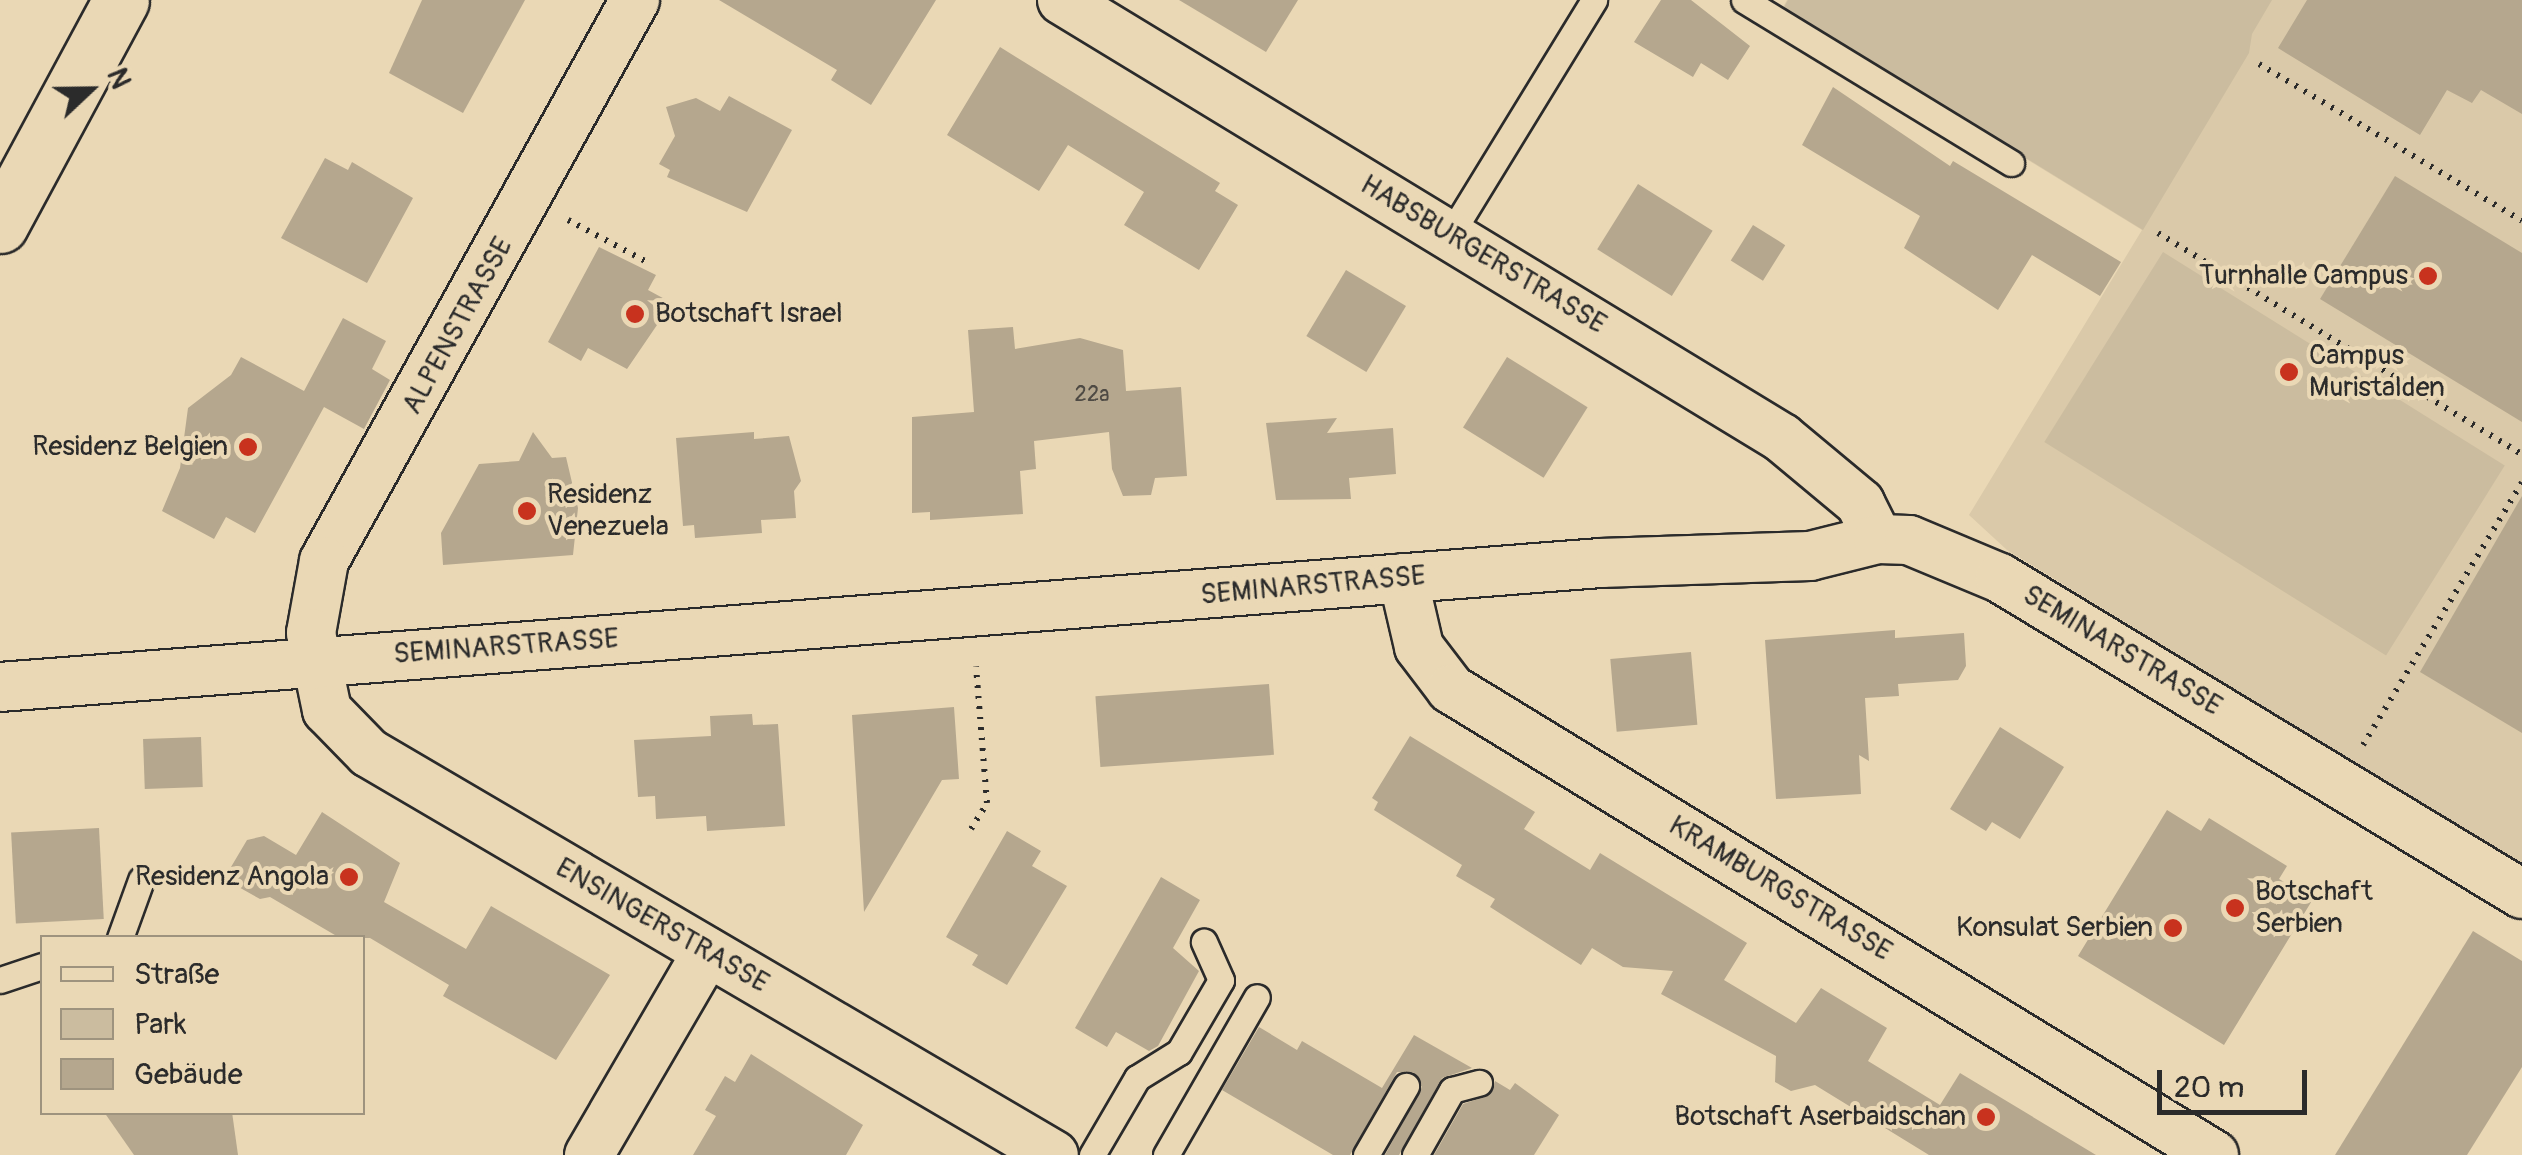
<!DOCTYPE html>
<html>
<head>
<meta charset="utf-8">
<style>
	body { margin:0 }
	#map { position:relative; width:2522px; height:1155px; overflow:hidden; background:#ead8b5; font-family:Pangolin,sans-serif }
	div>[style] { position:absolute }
	.built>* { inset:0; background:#dac9a9 }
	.green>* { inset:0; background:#cbbc9f; transform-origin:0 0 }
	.building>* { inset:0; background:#b5a78e; transform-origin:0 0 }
	.path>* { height:6px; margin-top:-3px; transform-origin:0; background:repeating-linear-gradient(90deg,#2b2b2b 0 2.5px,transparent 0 10.5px) }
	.roads { filter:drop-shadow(2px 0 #2b2b2b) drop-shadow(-2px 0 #2b2b2b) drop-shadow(0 2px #2b2b2b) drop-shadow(0 -2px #2b2b2b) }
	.service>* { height:25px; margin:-12.5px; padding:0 12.5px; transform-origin:12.5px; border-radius:12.5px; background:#ead8b5 }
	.minor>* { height:48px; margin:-24px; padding:0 24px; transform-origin:24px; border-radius:24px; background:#ead8b5 }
	.tertiary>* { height:55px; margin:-27.5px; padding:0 27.5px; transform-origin:27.5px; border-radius:27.5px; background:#ead8b5 }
	.dots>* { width:28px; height:28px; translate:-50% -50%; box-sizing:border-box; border:5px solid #ead8b5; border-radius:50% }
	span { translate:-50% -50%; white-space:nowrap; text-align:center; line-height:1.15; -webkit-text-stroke:8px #ead8b5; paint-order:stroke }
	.number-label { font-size:22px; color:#4e4a44 }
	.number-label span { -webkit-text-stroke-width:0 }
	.street-label { font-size:28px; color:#2b2b2b }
	.poi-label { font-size:28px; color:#2b2b2b }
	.right { translate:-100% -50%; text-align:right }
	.left { translate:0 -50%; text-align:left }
	.legend { position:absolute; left:40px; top:935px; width:325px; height:180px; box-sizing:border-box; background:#ead8b5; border:2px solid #9e937e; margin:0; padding:12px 18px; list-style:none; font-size:30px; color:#2b2b2b }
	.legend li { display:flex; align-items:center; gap:20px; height:50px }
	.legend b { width:50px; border:2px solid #9e937e }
	.north { position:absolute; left:40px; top:40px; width:100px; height:100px; -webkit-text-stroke:8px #ead8b5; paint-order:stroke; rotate:68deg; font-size:28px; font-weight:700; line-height:40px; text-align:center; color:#2b2b2b }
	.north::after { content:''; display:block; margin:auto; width:35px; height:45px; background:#2b2b2b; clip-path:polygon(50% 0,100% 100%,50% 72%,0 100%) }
	.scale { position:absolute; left:2157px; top:1070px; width:150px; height:45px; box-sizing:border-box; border:5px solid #2b2b2b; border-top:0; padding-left:12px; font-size:30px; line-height:35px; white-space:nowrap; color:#2b2b2b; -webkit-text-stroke:8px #ead8b5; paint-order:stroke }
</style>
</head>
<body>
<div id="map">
	<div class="built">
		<i style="clip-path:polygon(1787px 0,2522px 0,2522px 865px,2007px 550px,1969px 515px,2142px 230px,1782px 9px)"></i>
	</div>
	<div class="green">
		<i style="clip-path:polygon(1788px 0,2272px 0,2252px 34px,2249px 53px,2143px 230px,1783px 9px)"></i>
		<i style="left:2163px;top:252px;width:403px;height:224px;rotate:32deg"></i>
	</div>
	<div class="building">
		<i style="clip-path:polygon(422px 0,525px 0,463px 113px,389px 73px)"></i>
		<i style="clip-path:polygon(719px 0,936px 0,871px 105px,831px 80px,837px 70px)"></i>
		<i style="clip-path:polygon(1179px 0,1298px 0,1266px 52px)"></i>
		<i style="clip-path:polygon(1661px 0,1691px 0,1750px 46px,1728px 80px,1701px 63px,1693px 77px,1634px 42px)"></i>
		<i style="clip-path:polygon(2307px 0,2522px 0,2522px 114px,2481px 90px,2472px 103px,2447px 90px,2420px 135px,2278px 48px)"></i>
		<i style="clip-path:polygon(1000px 47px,1220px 183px,1215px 191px,1238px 205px,1199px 270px,1124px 225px,1144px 192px,1068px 145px,1039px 191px,947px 135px)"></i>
		<i style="clip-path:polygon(1833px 87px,1950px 166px,1953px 161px,2121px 262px,2100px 296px,2032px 255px,1998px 310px,1904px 248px,1920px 216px,1802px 145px)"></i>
		<i style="clip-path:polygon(729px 96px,792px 130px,747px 212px,667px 177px,670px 170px,659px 164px,675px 136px,666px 107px,696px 98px,720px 111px)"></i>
		<i style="clip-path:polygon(325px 158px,348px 170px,352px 162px,413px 198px,367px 283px,281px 238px)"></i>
		<i style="clip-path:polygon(2395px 176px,2522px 253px,2522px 422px,2320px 299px)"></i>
		<i style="left:1638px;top:184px;width:88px;height:77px;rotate:32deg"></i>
		<i style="left:1753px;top:225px;width:38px;height:42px;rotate:32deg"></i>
		<i style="clip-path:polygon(599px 247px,656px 275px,648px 290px,672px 303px,627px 369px,588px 348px,581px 361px,548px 342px)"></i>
		<i style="left:1346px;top:270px;width:70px;height:77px;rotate:31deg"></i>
		<i style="clip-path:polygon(343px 318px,386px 341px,372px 369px,390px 380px,364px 429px,324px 407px,255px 533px,226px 517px,214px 539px,162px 511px,180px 468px,188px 408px,231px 375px,241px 357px,304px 391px)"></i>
		<i style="clip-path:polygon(1013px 327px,1015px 349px,1080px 338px,1123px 350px,1126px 391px,1181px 387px,1187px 476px,1155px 478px,1151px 495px,1123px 496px,1112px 469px,1109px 432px,1034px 441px,1036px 469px,1020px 471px,1023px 514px,930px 520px,930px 512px,912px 513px,912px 417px,974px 412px,968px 330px)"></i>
		<i style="left:1507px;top:357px;width:95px;height:83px;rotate:32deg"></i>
		<i style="clip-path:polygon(1337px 418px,1327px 433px,1393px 428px,1396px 474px,1349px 478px,1351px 499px,1276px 500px,1266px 423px)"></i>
		<i style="clip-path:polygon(533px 432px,552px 458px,566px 457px,578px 508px,573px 555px,443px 565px,441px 533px,479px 464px,519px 461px)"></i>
		<i style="clip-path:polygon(754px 432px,754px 439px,789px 436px,801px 481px,794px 491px,796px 518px,761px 520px,762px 533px,695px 538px,694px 525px,683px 526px,676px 438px)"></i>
		<i style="clip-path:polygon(2522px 496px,2522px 733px,2420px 672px)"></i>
		<i style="clip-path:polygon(1895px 630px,1895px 638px,1964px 633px,1966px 666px,1958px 680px,1898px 684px,1899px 696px,1865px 698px,1869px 761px,1859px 755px,1861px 794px,1776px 799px,1765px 640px)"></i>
		<i style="left:1691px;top:652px;width:73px;height:81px;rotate:85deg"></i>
		<i style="left:1269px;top:684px;width:71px;height:174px;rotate:86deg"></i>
		<i style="clip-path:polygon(954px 707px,959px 779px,942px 780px,864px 912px,852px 715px)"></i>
		<i style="clip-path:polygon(752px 714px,753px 725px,778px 724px,785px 826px,707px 831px,706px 816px,656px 819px,655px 796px,638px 797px,634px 740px,711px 736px,710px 716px)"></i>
		<i style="clip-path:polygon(2000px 727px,2064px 767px,2020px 839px,1992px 822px,1986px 831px,1950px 809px)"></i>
		<i style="clip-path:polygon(1410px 736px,1535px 812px,1524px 829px,1590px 870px,1600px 853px,1747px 943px,1724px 980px,1796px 1023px,1821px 988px,1887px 1028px,1868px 1061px,1940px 1105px,1960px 1073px,2096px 1155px,1929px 1155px,1815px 1085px,1791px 1091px,1775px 1082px,1776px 1056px,1661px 994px,1673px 971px,1623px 967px,1592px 948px,1581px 965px,1490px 907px,1495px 899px,1456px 876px,1462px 865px,1374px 810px,1378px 802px,1372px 798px)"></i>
		<i style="left:201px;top:737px;width:50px;height:58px;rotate:88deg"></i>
		<i style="clip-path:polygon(2167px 810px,2201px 831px,2209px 818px,2287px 866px,2279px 879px,2313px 899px,2224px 1045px,2078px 956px)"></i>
		<i style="clip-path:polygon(322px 812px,400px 863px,384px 902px,466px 949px,491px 906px,610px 975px,556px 1060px,443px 996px,449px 985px,370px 938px,340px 938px,270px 897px,260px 899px,235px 885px,231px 867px,247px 840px,264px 836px,296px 855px)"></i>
		<i style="left:99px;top:828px;width:91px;height:88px;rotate:87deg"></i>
		<i style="clip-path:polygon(1007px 831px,1041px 851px,1032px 866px,1067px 886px,1007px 985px,972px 965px,978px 955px,946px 937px)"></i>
		<i style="clip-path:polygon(1161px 877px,1200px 900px,1173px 948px,1199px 971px,1158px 1046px,1149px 1051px,1116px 1032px,1107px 1047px,1075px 1028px)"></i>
		<i style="clip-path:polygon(2473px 931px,2522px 961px,2522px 1067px,2467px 1155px,2335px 1155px)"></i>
		<i style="clip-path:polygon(1259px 1027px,1297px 1050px,1302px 1041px,1382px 1088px,1414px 1035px,1472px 1068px,1442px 1078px,1399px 1155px,1385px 1155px,1422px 1087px,1413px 1072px,1397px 1072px,1350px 1155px,1333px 1155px,1222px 1090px)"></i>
		<i style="clip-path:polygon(751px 1054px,863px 1125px,846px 1155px,693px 1155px,716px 1116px,705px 1110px,725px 1076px,735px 1082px)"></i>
		<i style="clip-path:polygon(1495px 1081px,1510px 1090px,1515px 1083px,1559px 1115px,1534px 1155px,1434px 1155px,1463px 1104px,1490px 1095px)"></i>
		<i style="clip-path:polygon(104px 1112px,232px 1112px,238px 1155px,134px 1155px)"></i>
	</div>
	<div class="path">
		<i style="left:2259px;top:64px;width:306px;rotate:30.8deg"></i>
		<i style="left:568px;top:220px;width:87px;rotate:28deg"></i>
		<i style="left:2158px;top:233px;width:426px;rotate:31.3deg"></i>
		<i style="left:2363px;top:745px;width:307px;rotate:-58.8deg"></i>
		<i style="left:971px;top:829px;width:31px;rotate:-58deg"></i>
		<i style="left:987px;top:803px;width:137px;rotate:-94.6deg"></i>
	</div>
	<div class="roads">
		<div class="service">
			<i style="left:1744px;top:0;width:313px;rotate:31.4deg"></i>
			<i style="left:1450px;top:235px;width:276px;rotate:-58.5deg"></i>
			<i style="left:120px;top:938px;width:62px;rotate:-70.1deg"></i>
			<i style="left:0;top:980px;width:44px;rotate:-18.4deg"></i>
			<i style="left:1092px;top:1155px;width:89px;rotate:-59.7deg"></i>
			<i style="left:1137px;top:1078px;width:49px;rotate:-31.8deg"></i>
			<i style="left:1179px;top:1052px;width:83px;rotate:-59.7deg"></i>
			<i style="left:1221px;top:980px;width:42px;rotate:-114.1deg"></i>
			<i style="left:1166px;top:1155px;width:182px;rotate:-60.1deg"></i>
			<i style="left:1366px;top:1155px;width:80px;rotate:-59.9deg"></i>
			<i style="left:1415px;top:1155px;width:75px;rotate:-60.4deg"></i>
			<i style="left:1452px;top:1090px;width:28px;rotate:-15deg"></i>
		</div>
		<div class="minor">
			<i style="left:635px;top:0;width:641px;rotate:119deg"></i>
			<i style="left:324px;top:561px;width:73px;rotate:100.2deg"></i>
			<i style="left:311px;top:633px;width:79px;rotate:78.3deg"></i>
			<i style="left:327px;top:710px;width:60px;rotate:45.7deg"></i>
			<i style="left:369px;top:753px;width:794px;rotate:30.41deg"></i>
			<i style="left:1062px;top:0;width:843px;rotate:31.31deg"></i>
			<i style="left:1782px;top:438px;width:102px;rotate:39.8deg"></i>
			<i style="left:1860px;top:503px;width:40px;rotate:63.4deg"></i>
			<i style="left:1403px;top:578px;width:71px;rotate:76.9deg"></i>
			<i style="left:1419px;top:647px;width:53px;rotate:52.7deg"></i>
			<i style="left:1451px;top:689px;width:894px;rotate:31.41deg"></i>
			<i style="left:0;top:687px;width:1605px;rotate:-4.43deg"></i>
			<i style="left:1600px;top:563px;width:210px;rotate:-1.9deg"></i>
			<i style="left:1810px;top:556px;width:70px;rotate:-14deg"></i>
			<i style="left:1878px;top:539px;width:31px;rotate:2deg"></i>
			<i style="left:1909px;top:540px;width:99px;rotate:22.7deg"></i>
			<i style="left:2000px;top:578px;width:610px;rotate:31.19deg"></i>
			<i style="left:589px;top:1155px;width:235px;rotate:-59.8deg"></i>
		</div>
		<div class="tertiary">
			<i style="left:0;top:225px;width:255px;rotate:-61.7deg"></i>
		</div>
	</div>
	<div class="dots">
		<i style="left:2428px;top:276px;background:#c8321e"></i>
		<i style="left:635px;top:314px;background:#c8321e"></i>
		<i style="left:2289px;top:372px;background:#c8321e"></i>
		<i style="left:248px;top:447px;background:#c8321e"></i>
		<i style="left:527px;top:511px;background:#c8321e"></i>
		<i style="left:349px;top:877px;background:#c8321e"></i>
		<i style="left:2235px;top:908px;background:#c8321e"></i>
		<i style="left:2173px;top:928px;background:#c8321e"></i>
		<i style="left:1986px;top:1117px;background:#c8321e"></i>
	</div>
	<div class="number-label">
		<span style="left:1092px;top:395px">22a</span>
	</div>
	<div class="street-label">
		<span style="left:1483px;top:255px;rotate:31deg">HABSBURGERSTRASSE</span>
		<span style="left:458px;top:326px;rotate:-61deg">ALPENSTRASSE</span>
		<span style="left:1313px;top:586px;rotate:-5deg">SEMINARSTRASSE</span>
		<span style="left:506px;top:647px;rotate:-4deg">SEMINARSTRASSE</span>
		<span style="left:2122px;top:651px;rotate:31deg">SEMINARSTRASSE</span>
		<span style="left:1780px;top:889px;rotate:31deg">KRAMBURGSTRASSE</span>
		<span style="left:662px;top:926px;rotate:30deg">ENSINGERSTRASSE</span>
	</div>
	<div class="poi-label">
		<span class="right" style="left:2408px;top:276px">Turnhalle Campus</span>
		<span class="left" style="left:655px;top:314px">Botschaft Israel</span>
		<span class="left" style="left:2309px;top:372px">Campus<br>Muristalden</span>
		<span class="right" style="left:228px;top:447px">Residenz Belgien</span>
		<span class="left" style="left:547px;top:511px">Residenz<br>Venezuela</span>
		<span class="right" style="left:329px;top:877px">Residenz Angola</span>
		<span class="left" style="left:2255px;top:908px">Botschaft<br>Serbien</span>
		<span class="right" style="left:2153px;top:928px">Konsulat Serbien</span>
		<span class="right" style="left:1966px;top:1117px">Botschaft Aserbaidschan</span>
	</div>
	<ul class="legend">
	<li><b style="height:12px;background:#ead8b5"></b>Straße</li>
	<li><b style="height:28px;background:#cbbc9f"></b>Park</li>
	<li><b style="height:28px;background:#b5a78e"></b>Gebäude</li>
	</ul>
	<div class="north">N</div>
	<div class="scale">20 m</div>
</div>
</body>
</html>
